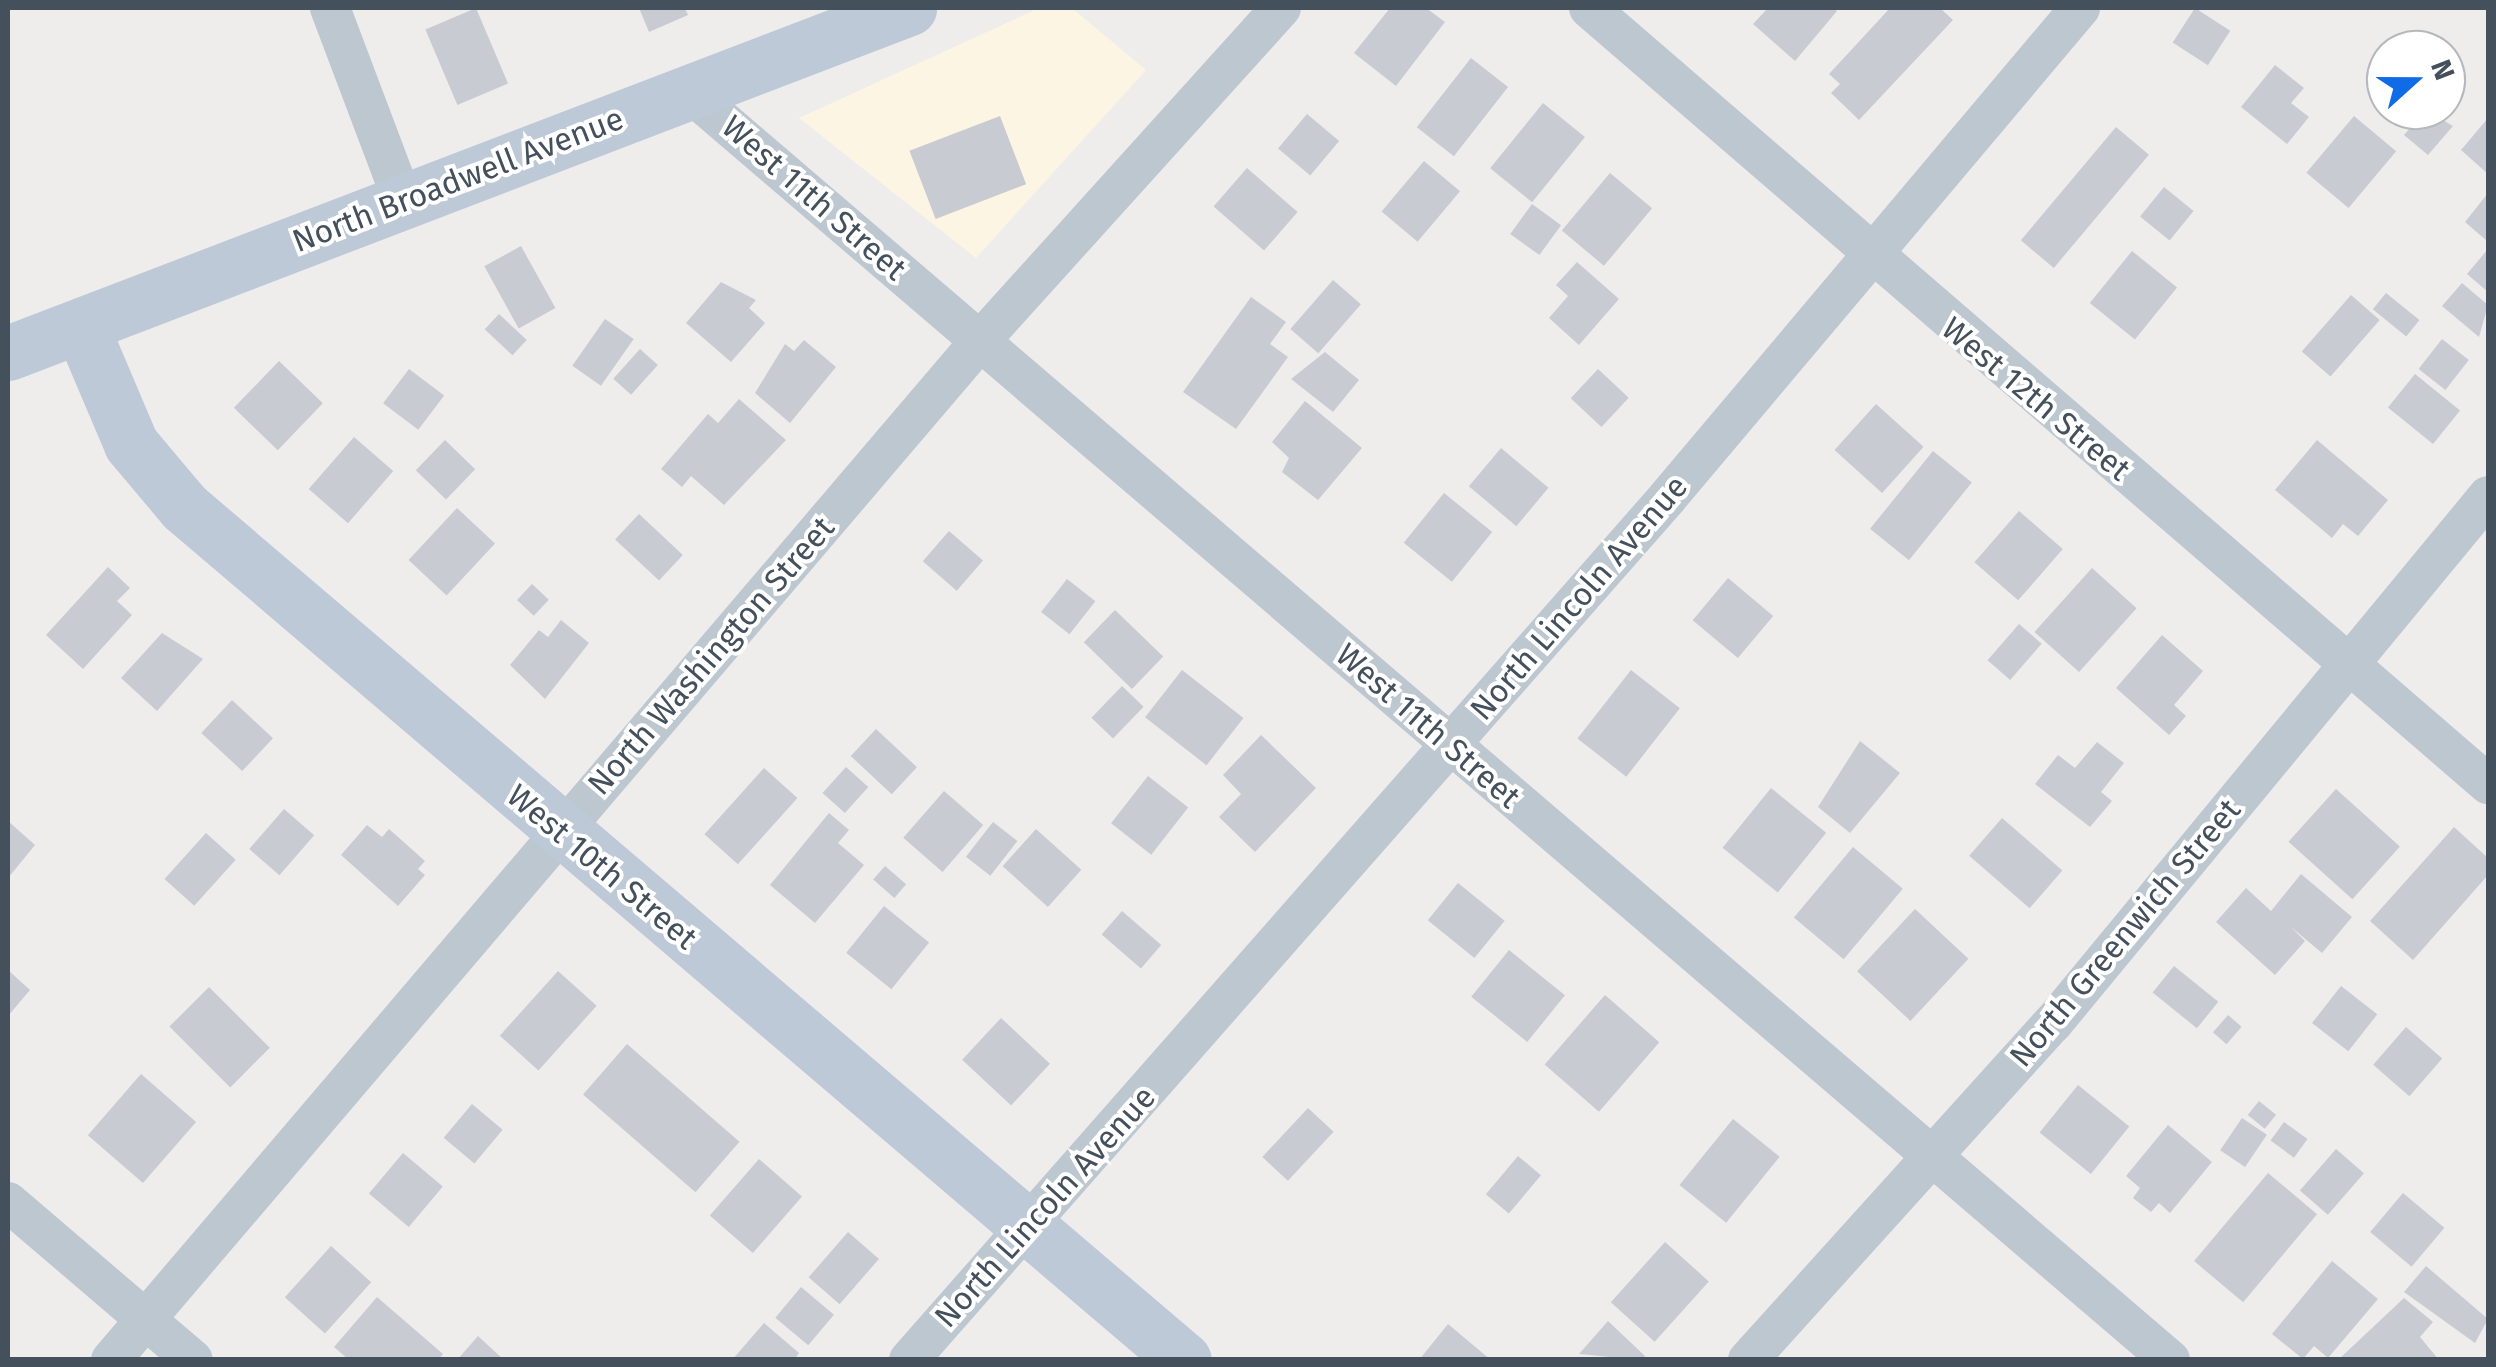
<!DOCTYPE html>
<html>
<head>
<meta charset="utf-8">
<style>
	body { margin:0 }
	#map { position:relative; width:2496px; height:1367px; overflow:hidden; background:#efecec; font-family:"Fira Sans",sans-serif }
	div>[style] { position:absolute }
	.commercial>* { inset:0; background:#fcf5e3 }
	.building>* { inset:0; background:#c9cbd2; transform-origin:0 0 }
	.street>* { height:40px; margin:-20px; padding:0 20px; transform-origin:20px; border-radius:20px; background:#bcc7d0 }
	.secondary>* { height:55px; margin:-27.5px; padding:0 27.5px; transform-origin:27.5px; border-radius:27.5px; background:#bdc9d7 }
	span { translate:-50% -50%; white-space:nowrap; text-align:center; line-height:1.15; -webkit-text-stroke:8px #fff; paint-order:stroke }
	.street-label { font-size:32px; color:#44505b }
	.frame { position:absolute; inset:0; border:10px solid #44505b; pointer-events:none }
	.north { position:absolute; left:2366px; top:30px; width:100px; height:100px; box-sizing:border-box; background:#fff; border:2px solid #b4b9bd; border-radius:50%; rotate:69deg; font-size:28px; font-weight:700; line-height:40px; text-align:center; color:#44505b }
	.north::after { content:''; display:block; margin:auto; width:35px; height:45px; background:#0f6be6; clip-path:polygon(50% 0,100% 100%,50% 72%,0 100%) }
</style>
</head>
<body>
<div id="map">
	<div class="commercial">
		<i style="clip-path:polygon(1039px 8px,1072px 8px,1146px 70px,976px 258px,799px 118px)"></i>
	</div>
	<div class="building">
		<i style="left:476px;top:8px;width:82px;height:55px;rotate:67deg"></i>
		<i style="clip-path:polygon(639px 8px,685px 8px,688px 15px,649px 32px)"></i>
		<i style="clip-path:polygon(1390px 8px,1426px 8px,1445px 22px,1396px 86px,1354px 53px)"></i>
		<i style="clip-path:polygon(1768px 8px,1833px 8px,1837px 11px,1795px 61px,1753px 24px)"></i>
		<i style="clip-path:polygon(1890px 8px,1940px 8px,1953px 20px,1859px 120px,1831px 93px,1840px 84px,1829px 74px)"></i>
		<i style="left:2195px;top:8px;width:42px;height:41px;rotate:33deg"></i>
		<i style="left:1471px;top:58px;width:47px;height:88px;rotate:38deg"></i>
		<i style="clip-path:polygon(2275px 65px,2304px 88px,2291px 103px,2309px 117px,2287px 144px,2241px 107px)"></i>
		<i style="left:1543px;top:103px;width:54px;height:84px;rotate:39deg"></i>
		<i style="clip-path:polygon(2426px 110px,2453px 126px,2428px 155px,2404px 135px)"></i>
		<i style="left:1307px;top:114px;width:42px;height:45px;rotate:40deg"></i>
		<i style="left:1000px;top:116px;width:73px;height:97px;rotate:69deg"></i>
		<i style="left:2354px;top:116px;width:55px;height:74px;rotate:40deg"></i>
		<i style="clip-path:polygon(2488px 118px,2488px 174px,2461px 150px)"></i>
		<i style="left:2116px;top:127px;width:43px;height:148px;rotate:40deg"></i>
		<i style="left:1424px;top:161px;width:47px;height:66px;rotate:40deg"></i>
		<i style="left:1247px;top:168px;width:67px;height:51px;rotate:41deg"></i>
		<i style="left:1610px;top:173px;width:55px;height:75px;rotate:40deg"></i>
		<i style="left:2164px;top:187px;width:38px;height:38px;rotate:39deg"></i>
		<i style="clip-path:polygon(2488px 193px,2488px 238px,2487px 241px,2465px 222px)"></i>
		<i style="left:1532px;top:204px;width:36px;height:37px;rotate:36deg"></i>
		<i style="left:521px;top:246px;width:71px;height:42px;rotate:61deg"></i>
		<i style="clip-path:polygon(2488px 249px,2488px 292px,2467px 274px)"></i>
		<i style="left:2132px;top:251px;width:58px;height:67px;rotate:39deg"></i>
		<i style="clip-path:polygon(1577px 262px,1619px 299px,1579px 345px,1549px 318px,1568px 296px,1556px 285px)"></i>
		<i style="left:1333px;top:280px;width:37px;height:65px;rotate:41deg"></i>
		<i style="clip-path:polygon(721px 282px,756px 300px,749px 308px,765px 323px,731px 362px,686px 323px)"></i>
		<i style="clip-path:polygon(2462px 283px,2488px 305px,2479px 337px,2442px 306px)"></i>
		<i style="left:2386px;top:293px;width:43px;height:21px;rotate:39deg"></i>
		<i style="left:2351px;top:295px;width:38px;height:75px;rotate:41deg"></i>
		<i style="clip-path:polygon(1251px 297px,1286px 322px,1270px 344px,1288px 357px,1236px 429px,1183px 392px)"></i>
		<i style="left:499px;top:314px;width:38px;height:21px;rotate:43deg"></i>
		<i style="left:605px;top:319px;width:35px;height:57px;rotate:35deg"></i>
		<i style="left:2442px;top:339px;width:34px;height:38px;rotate:38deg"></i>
		<i style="clip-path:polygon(804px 340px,836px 367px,790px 423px,755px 393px,785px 344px,794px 351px)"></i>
		<i style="left:640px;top:349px;width:24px;height:40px;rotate:42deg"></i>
		<i style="clip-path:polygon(1325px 352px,1359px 380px,1333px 412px,1291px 379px)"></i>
		<i style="left:279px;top:361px;width:61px;height:65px;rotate:44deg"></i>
		<i style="left:409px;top:369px;width:44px;height:43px;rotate:37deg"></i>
		<i style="left:1598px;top:369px;width:42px;height:40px;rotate:43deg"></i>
		<i style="left:2415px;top:374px;width:58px;height:43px;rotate:39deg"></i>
		<i style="clip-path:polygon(739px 399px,786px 440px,724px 505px,691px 476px,682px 487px,661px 469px,708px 414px,718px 423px)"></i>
		<i style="clip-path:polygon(1305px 401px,1362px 448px,1318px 500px,1282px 472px,1289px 458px,1272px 442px)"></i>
		<i style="left:1876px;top:404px;width:64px;height:62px;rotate:42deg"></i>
		<i style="left:354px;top:437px;width:52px;height:69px;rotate:41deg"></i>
		<i style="left:445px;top:440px;width:42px;height:42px;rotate:44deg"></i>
		<i style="clip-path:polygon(2317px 440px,2388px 500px,2358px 536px,2343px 524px,2332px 538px,2275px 490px)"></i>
		<i style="left:1501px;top:448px;width:62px;height:50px;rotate:40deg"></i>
		<i style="left:1933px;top:451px;width:50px;height:100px;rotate:39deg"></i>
		<i style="left:1444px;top:493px;width:62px;height:64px;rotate:39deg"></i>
		<i style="left:457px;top:508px;width:52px;height:71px;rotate:43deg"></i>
		<i style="left:2019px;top:511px;width:58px;height:68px;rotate:41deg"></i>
		<i style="left:639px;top:514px;width:60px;height:35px;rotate:43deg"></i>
		<i style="left:949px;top:531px;width:45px;height:40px;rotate:41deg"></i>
		<i style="clip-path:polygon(108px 567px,130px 588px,117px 601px,132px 615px,83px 669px,46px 635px)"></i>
		<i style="left:2092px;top:568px;width:60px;height:86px;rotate:42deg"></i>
		<i style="left:1728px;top:578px;width:59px;height:55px;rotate:40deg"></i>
		<i style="left:1067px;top:579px;width:36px;height:42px;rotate:38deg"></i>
		<i style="left:532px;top:584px;width:23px;height:22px;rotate:43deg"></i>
		<i style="left:1115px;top:610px;width:67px;height:45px;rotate:44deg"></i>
		<i style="clip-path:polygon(561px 620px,589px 643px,545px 699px,510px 665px,539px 630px,548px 637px)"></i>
		<i style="left:2019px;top:624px;width:30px;height:48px;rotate:41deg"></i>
		<i style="clip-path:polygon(162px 633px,203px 659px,157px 711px,121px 678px)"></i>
		<i style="clip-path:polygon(2162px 635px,2203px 671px,2174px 705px,2186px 716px,2169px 735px,2116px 688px)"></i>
		<i style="left:1182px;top:670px;width:78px;height:60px;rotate:38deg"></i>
		<i style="left:1631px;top:670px;width:62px;height:87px;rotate:38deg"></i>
		<i style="left:1122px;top:686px;width:30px;height:44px;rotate:44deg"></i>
		<i style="left:232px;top:700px;width:56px;height:45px;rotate:43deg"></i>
		<i style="left:876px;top:729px;width:56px;height:37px;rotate:43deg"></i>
		<i style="clip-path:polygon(1261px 735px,1316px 788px,1255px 852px,1219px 817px,1241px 794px,1223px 775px)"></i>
		<i style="clip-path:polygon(1860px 741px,1900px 773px,1850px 833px,1818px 807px)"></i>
		<i style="clip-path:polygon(2097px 742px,2124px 763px,2101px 792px,2112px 801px,2090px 827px,2035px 784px,2058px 755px,2075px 768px)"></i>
		<i style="left:846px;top:767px;width:30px;height:35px;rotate:42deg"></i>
		<i style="left:764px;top:768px;width:45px;height:89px;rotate:42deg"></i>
		<i style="left:1148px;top:776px;width:51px;height:60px;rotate:38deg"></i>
		<i style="left:1771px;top:788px;width:71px;height:77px;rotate:39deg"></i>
		<i style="left:2336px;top:789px;width:86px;height:71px;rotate:42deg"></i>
		<i style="left:944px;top:791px;width:52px;height:62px;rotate:41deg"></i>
		<i style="left:284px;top:809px;width:40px;height:53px;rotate:41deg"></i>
		<i style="clip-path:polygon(829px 813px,849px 830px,838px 843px,864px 865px,815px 923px,770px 885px)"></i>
		<i style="left:2002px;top:818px;width:80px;height:50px;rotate:41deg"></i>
		<i style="clip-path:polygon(8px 821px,35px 845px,8px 878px)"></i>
		<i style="left:993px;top:822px;width:31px;height:44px;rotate:38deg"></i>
		<i style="clip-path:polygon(367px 825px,382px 837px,389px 829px,425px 861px,418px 869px,425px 875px,398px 906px,341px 855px)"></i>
		<i style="clip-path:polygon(2454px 827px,2488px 858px,2488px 875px,2413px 960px,2370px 921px)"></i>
		<i style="left:1036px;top:829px;width:61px;height:50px;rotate:42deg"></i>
		<i style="left:206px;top:833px;width:40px;height:62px;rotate:42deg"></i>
		<i style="left:1853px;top:847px;width:65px;height:92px;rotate:40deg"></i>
		<i style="left:885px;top:866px;width:28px;height:18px;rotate:41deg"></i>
		<i style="clip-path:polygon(2301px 874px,2352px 917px,2322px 953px,2291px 927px,2305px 941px,2275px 975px,2216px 922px,2246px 888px,2271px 911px)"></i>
		<i style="left:1458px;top:883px;width:60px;height:48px;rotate:39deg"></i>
		<i style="left:884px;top:906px;width:58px;height:60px;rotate:39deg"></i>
		<i style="left:1915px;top:909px;width:73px;height:85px;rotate:43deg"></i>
		<i style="left:1122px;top:911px;width:52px;height:31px;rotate:41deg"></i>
		<i style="left:1509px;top:950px;width:72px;height:60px;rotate:39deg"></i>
		<i style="left:2174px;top:966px;width:57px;height:34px;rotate:39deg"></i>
		<i style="clip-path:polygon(8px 970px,30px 990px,8px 1016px)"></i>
		<i style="left:558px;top:971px;width:52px;height:87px;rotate:42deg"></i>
		<i style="left:2341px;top:986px;width:46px;height:47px;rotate:38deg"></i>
		<i style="left:209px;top:987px;width:86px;height:56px;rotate:45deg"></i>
		<i style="left:1605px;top:995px;width:72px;height:92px;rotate:41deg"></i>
		<i style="left:2228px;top:1015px;width:18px;height:23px;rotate:41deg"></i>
		<i style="left:1001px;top:1018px;width:67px;height:57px;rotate:43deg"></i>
		<i style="left:2406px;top:1027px;width:48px;height:50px;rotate:41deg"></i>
		<i style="left:627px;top:1044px;width:149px;height:67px;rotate:41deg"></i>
		<i style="left:141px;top:1074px;width:73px;height:81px;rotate:41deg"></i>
		<i style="left:2078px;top:1085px;width:66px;height:61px;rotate:39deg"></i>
		<i style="left:2259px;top:1101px;width:22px;height:18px;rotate:39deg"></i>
		<i style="left:472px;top:1104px;width:40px;height:44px;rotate:40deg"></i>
		<i style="left:1308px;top:1108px;width:35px;height:67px;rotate:43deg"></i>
		<i style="left:2242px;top:1118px;width:30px;height:39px;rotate:34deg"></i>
		<i style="left:1733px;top:1119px;width:60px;height:85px;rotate:39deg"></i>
		<i style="left:2284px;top:1122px;width:29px;height:23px;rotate:36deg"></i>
		<i style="clip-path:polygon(2168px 1125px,2212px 1162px,2170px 1213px,2159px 1203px,2151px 1212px,2133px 1198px,2140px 1188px,2126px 1176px)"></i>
		<i style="left:2336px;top:1149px;width:37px;height:55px;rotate:41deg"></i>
		<i style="left:403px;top:1153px;width:52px;height:53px;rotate:40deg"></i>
		<i style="left:1518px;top:1156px;width:30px;height:50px;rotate:40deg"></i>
		<i style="left:759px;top:1159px;width:57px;height:75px;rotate:41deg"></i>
		<i style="left:2268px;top:1173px;width:64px;height:115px;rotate:40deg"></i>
		<i style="left:2403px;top:1193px;width:54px;height:51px;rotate:40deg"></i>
		<i style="left:848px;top:1232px;width:41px;height:60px;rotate:41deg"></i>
		<i style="left:1665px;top:1242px;width:59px;height:81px;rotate:42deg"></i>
		<i style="left:331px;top:1246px;width:54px;height:69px;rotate:42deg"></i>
		<i style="clip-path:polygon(2332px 1261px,2378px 1299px,2328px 1358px,2314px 1346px,2303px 1359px,2272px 1334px)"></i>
		<i style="clip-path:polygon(2426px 1266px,2488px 1319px,2475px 1343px,2404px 1292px)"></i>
		<i style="left:801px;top:1287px;width:43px;height:40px;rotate:40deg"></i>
		<i style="clip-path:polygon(377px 1297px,443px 1354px,438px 1360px,349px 1360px,334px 1347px)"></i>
		<i style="clip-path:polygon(2404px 1298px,2433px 1322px,2420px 1337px,2439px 1360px,2338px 1360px)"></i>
		<i style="clip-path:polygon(1608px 1321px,1645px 1356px,1642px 1360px,1579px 1354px)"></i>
		<i style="clip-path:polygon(764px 1323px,799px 1353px,794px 1360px,732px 1360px)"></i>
		<i style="clip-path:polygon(1448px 1324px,1491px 1360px,1419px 1360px)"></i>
		<i style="clip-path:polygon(478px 1336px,504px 1360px,457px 1360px)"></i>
	</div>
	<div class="street">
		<i style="left:330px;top:8px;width:206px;rotate:69.3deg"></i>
		<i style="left:1589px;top:8px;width:1188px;rotate:40.8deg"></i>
		<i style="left:688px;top:91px;width:1951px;rotate:40.57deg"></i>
		<i style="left:8px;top:1202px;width:243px;rotate:40.5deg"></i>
		<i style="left:111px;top:1360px;width:1339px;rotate:-49.54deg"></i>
		<i style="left:980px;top:341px;width:449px;rotate:-47.9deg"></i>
		<i style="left:909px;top:1360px;width:1148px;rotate:-48.67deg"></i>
		<i style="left:1667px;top:498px;width:641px;rotate:-49.87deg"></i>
		<i style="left:1748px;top:1360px;width:455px;rotate:-47.9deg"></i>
		<i style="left:2053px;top:1023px;width:683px;rotate:-50.46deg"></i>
	</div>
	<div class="secondary">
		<i style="left:81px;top:326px;width:128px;rotate:67deg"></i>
		<i style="left:131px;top:444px;width:82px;rotate:49.9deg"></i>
		<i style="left:184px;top:507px;width:1314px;rotate:40.46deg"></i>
		<i style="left:8px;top:353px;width:965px;rotate:-20.95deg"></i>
	</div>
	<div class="street-label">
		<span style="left:458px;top:180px;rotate:-21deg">North Broadwell Avenue</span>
		<span style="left:814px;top:198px;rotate:41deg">West 11th Street</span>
		<span style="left:2036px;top:399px;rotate:40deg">West 12th Street</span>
		<span style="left:1579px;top:598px;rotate:-49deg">North Lincoln Avenue</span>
		<span style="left:711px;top:656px;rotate:-49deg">North Washington Street</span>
		<span style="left:1428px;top:726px;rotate:41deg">West 11th Street</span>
		<span style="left:602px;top:867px;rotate:40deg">West 10th Street</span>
		<span style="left:2125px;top:933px;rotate:-50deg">North Greenwich Street</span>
		<span style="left:1045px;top:1207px;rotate:-48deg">North Lincoln Avenue</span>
	</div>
	<div class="frame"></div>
	<div class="north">N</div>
</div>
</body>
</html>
